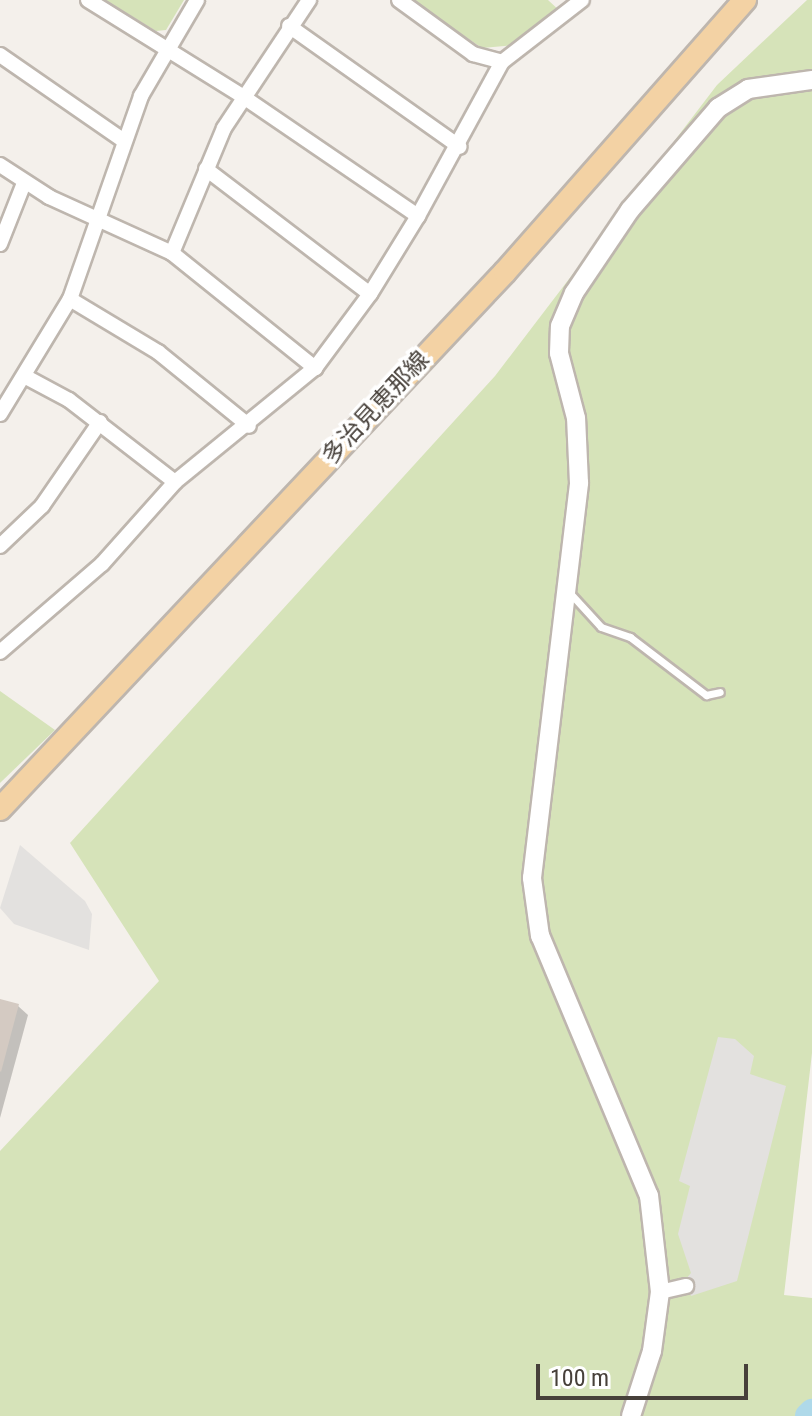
<!DOCTYPE html>
<html>
<head>
<meta charset="utf-8">
<style>
	body { margin:0 }
	#map { position:relative; width:812px; height:1416px; overflow:hidden; background:#f4f0eb; font-family:"Roboto Condensed","Noto Sans JP",sans-serif }
	div>[style] { position:absolute }
	.green>* { inset:0; background:#d6e3b9 }
	.parking>* { inset:0; background:#e3e1df }
	.shadow>* { inset:0; background:#0003 }
	.river>* { height:26px; margin:-13px; padding:0 13px; transform-origin:13px; border-radius:13px; background:#afd9e9 }
	.building>* { inset:0; background:#d4cac2 }
	.roads { filter:drop-shadow(2px 0 #beb6ae) drop-shadow(-2px 0 #beb6ae) drop-shadow(0 2px #beb6ae) drop-shadow(0 -2px #beb6ae) }
	.service>* { height:7px; margin:-3.5px; padding:0 3.5px; transform-origin:3.5px; border-radius:3.5px; background:#fff }
	.minor>* { height:14px; margin:-7px; padding:0 7px; transform-origin:7px; border-radius:7px; background:#fff }
	.tertiary>* { height:18px; margin:-9px; padding:0 9px; transform-origin:9px; border-radius:9px; background:#fff }
	.primary>* { height:22px; margin:-11px; padding:0 11px; transform-origin:11px; border-radius:11px; background:#f3d2a4 }
	span { translate:-50% -50%; white-space:nowrap; text-align:center; line-height:1.15; -webkit-text-stroke:7px #fff; paint-order:stroke }
	.street-label { font-size:24px; color:#47403a }
	.scale { position:absolute; left:536px; top:1364px; width:212px; height:36px; box-sizing:border-box; border:4px solid #47403a; border-top:0; padding-left:10px; font-size:24px; line-height:28px; white-space:nowrap; color:#47403a; -webkit-text-stroke:6px #fff; paint-order:stroke }
</style>
</head>
<body>
<div id="map">
	<div class="green">
		<i style="clip-path:polygon(105px 0,184px 0,166px 30px,156px 31px)"></i>
		<i style="clip-path:polygon(411px 0,548px 0,561px 12px,514px 45px,482px 48px)"></i>
		<i style="clip-path:polygon(807px 0,812px 0,812px 1053px,784px 1295px,812px 1298px,812px 1416px,0 1416px,0 1151px,159px 981px,70px 843px,495px 376px,717px 85px)"></i>
		<i style="clip-path:polygon(0 691px,55px 730px,0 783px)"></i>
	</div>
	<div class="parking">
		<i style="clip-path:polygon(20px 845px,85px 901px,92px 914px,89px 950px,14px 924px,0 908px)"></i>
		<i style="clip-path:polygon(718px 1037px,735px 1039px,754px 1056px,750px 1074px,786px 1086px,737px 1281px,691px 1296px,685px 1280px,691px 1273px,678px 1234px,690px 1186px,679px 1181px)"></i>
	</div>
	<div class="shadow">
		<i style="clip-path:polygon(0 1001px,18px 1006px,28px 1015px,0 1118px)"></i>
	</div>
	<div class="river">
		<i style="left:808px;top:1416px;width:6px;rotate:-45deg"></i>
	</div>
	<div class="building">
		<i style="clip-path:polygon(0 999px,19px 1004px,1px 1072px,0 1071px)"></i>
	</div>
	<div class="roads">
		<div class="service">
			<i style="left:569px;top:592px;width:47px;rotate:47.6deg"></i>
			<i style="left:601px;top:627px;width:31px;rotate:19deg"></i>
			<i style="left:630px;top:637px;width:96px;rotate:37.3deg"></i>
			<i style="left:706px;top:695px;width:14px;rotate:-12deg"></i>
		</div>
		<div class="minor">
			<i style="left:88px;top:0;width:181px;rotate:31.9deg"></i>
			<i style="left:242px;top:96px;width:213px;rotate:34.3deg"></i>
			<i style="left:399px;top:0;width:92px;rotate:36.1deg"></i>
			<i style="left:473px;top:54px;width:30px;rotate:15deg"></i>
			<i style="left:289px;top:26px;width:209px;rotate:35.3deg"></i>
			<i style="left:0;top:55px;width:151px;rotate:34.7deg"></i>
			<i style="left:0;top:165px;width:59px;rotate:33.1deg"></i>
			<i style="left:49px;top:197px;width:135px;rotate:24.5deg"></i>
			<i style="left:172px;top:253px;width:184px;rotate:38.8deg"></i>
			<i style="left:206px;top:169px;width:206px;rotate:37.3deg"></i>
			<i style="left:0;top:244px;width:66px;rotate:-68.5deg"></i>
			<i style="left:172px;top:253px;width:135px;rotate:-67.4deg"></i>
			<i style="left:224px;top:128px;width:154px;rotate:-56.4deg"></i>
			<i style="left:70px;top:299px;width:103px;rotate:31.1deg"></i>
			<i style="left:158px;top:352px;width:117px;rotate:39.1deg"></i>
			<i style="left:26px;top:377px;width:49px;rotate:28.1deg"></i>
			<i style="left:69px;top:400px;width:134px;rotate:37.7deg"></i>
			<i style="left:0;top:414px;width:135px;rotate:-58.7deg"></i>
			<i style="left:70px;top:299px;width:215px;rotate:-70.7deg"></i>
			<i style="left:141px;top:96px;width:111px;rotate:-59.7deg"></i>
			<i style="left:0;top:546px;width:58px;rotate:-43.6deg"></i>
			<i style="left:42px;top:506px;width:102px;rotate:-55.4deg"></i>
			<i style="left:0;top:652px;width:135px;rotate:-40.8deg"></i>
			<i style="left:102px;top:564px;width:110px;rotate:-48.3deg"></i>
			<i style="left:175px;top:482px;width:181px;rotate:-39.2deg"></i>
			<i style="left:315px;top:368px;width:92px;rotate:-53.4deg"></i>
			<i style="left:370px;top:294px;width:92px;rotate:-58.4deg"></i>
			<i style="left:418px;top:216px;width:175px;rotate:-61.4deg"></i>
			<i style="left:502px;top:62px;width:101px;rotate:-37.8deg"></i>
			<i style="left:660px;top:1292px;width:27px;rotate:-13deg"></i>
		</div>
		<div class="tertiary">
			<i style="left:631px;top:1416px;width:68px;rotate:-72.1deg"></i>
			<i style="left:652px;top:1351px;width:60px;rotate:-82.3deg"></i>
			<i style="left:660px;top:1292px;width:97px;rotate:-96.5deg"></i>
			<i style="left:649px;top:1196px;width:282px;rotate:-112.7deg"></i>
			<i style="left:540px;top:936px;width:59px;rotate:-97.9deg"></i>
			<i style="left:532px;top:878px;width:398px;rotate:-83.2deg"></i>
			<i style="left:579px;top:483px;width:65px;rotate:-92.6deg"></i>
			<i style="left:576px;top:418px;width:67px;rotate:-104.7deg"></i>
			<i style="left:559px;top:353px;width:27px;rotate:-88deg"></i>
			<i style="left:560px;top:326px;width:36px;rotate:-67deg"></i>
			<i style="left:574px;top:293px;width:100px;rotate:-56deg"></i>
			<i style="left:630px;top:210px;width:135px;rotate:-49.2deg"></i>
			<i style="left:718px;top:108px;width:36px;rotate:-32deg"></i>
			<i style="left:748px;top:89px;width:65px;rotate:-8deg"></i>
		</div>
		<div class="primary">
			<i style="left:0;top:809px;width:737px;rotate:-46.76deg"></i>
			<i style="left:505px;top:272px;width:363px;rotate:-48.6deg"></i>
		</div>
	</div>
	<div class="street-label">
		<span style="left:376px;top:408px;rotate:-47deg">多治見恵那線</span>
	</div>
	<div class="scale">100 m</div>
</div>
</body>
</html>
